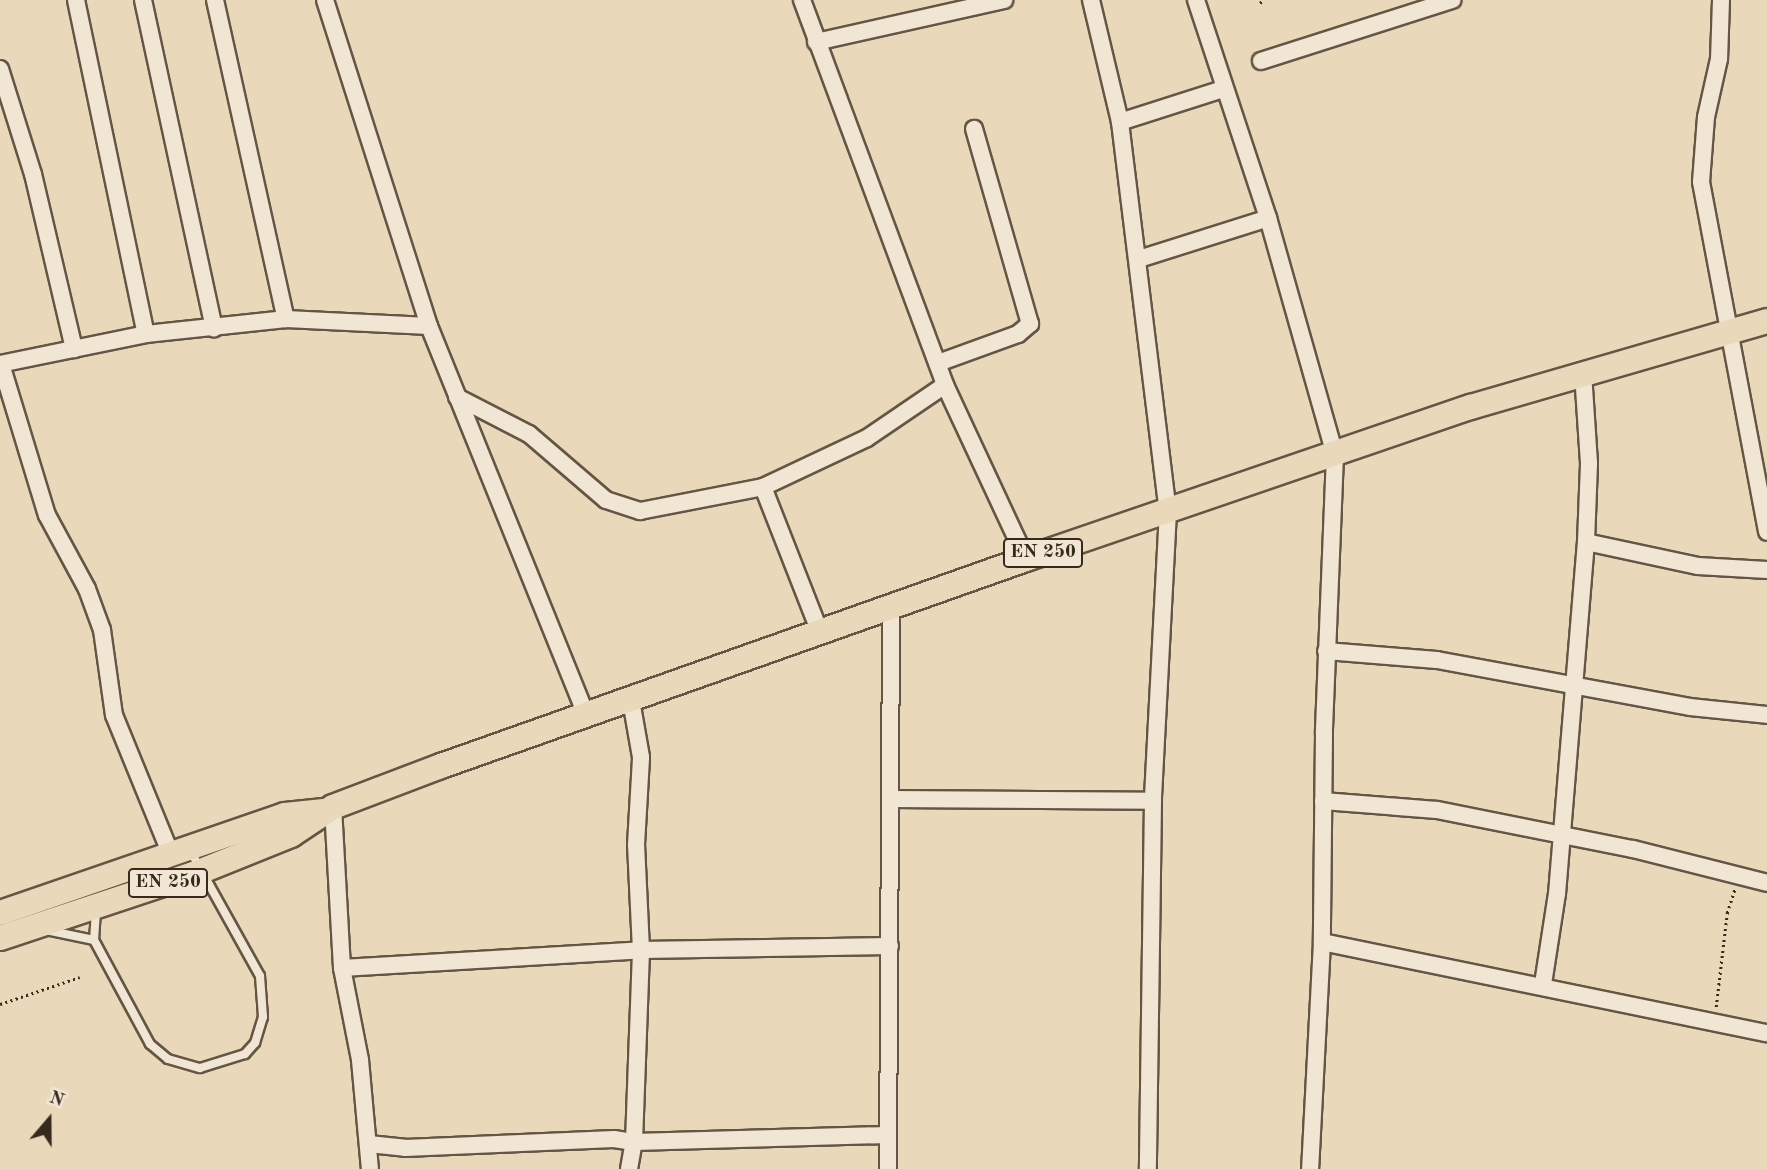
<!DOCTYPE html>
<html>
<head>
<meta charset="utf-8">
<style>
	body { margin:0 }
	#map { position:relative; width:1767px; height:1169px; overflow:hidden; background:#ead8bb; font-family:"Old Standard TT",serif }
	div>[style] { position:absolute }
	.path>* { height:2.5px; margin-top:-1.25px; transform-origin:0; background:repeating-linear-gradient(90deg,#372a1c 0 2px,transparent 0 5.5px) }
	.roads { filter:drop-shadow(2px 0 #645644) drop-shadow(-2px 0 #645644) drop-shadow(0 2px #645644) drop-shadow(0 -2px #645644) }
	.lane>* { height:8px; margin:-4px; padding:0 4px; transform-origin:4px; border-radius:4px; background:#f1e6d3 }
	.street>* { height:16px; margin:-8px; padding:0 8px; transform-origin:8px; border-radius:8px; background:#f1e6d3 }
	.primary>* { height:24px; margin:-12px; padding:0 12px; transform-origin:12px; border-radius:12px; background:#ead8bb }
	span { translate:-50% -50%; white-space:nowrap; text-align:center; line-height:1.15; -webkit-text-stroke:5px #f1e6d3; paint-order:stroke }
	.shield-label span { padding:2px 5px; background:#f1e6d3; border:2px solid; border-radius:5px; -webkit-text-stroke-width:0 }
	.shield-label { font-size:19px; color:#372a1c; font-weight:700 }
	.north { position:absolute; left:14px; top:1085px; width:70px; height:70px; -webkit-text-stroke:5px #f1e6d3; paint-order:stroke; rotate:20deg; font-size:19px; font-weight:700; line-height:28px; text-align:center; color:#372a1c }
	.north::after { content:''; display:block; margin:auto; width:24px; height:32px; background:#372a1c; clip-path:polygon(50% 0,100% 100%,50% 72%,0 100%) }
</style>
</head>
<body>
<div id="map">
	<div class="path">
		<i style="left:1260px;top:3px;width:4px;rotate:-45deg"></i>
		<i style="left:0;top:1004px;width:84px;rotate:-18.6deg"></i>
		<i style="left:1716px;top:1007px;width:95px;rotate:-83.3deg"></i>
		<i style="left:1727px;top:913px;width:25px;rotate:-72deg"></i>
	</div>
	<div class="roads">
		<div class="lane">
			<i style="left:46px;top:930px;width:49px;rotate:11.8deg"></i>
			<i style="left:94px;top:940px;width:118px;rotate:61.7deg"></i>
			<i style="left:150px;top:1044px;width:23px;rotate:40deg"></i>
			<i style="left:168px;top:1059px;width:33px;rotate:16deg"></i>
			<i style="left:200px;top:1068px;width:47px;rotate:-17.3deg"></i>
			<i style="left:245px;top:1054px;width:15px;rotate:-48deg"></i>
			<i style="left:255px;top:1043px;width:27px;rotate:-73deg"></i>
			<i style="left:263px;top:1017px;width:41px;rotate:-94.2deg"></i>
			<i style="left:260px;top:976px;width:144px;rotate:-119.1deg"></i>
			<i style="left:94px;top:940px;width:28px;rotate:-86deg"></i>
		</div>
		<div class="street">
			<i style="left:76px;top:0;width:341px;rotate:78.2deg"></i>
			<i style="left:143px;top:0;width:336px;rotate:77.8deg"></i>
			<i style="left:215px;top:0;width:327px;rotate:77.5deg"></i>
			<i style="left:325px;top:0;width:342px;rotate:72.3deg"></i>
			<i style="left:429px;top:326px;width:419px;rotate:68deg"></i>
			<i style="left:802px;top:0;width:411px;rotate:69.6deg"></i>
			<i style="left:945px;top:385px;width:192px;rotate:65deg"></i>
			<i style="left:1091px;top:0;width:125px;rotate:76.6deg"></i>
			<i style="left:1120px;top:122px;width:392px;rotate:83deg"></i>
			<i style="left:1168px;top:511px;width:290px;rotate:93deg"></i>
			<i style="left:1153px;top:801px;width:368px;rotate:90.8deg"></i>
			<i style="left:1196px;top:0;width:230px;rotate:71.7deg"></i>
			<i style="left:1268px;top:218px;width:246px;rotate:74.2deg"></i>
			<i style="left:1335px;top:455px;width:279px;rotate:92.3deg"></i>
			<i style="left:1324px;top:734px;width:208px;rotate:90.6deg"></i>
			<i style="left:1322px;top:942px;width:227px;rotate:93deg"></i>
			<i style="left:1721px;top:0;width:59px;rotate:91.9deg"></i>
			<i style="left:1719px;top:59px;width:59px;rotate:102.6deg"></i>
			<i style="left:1706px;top:117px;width:65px;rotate:94.4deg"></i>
			<i style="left:1701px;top:182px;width:356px;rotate:79.3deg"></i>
			<i style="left:816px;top:42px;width:193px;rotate:-12.6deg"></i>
			<i style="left:1261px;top:61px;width:201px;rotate:-17.7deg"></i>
			<i style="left:0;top:69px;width:110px;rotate:72.6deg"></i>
			<i style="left:33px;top:174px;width:180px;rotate:76.8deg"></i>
			<i style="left:1120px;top:122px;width:108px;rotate:-17.8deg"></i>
			<i style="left:1139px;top:259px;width:135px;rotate:-17.6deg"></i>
			<i style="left:938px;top:363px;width:85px;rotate:-19.9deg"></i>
			<i style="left:1018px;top:334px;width:16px;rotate:-40deg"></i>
			<i style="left:1030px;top:324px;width:203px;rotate:-106deg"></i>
			<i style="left:0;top:364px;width:149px;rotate:-11.6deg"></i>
			<i style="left:146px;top:334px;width:141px;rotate:-6.1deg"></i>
			<i style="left:286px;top:319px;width:143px;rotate:2.8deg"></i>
			<i style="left:1px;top:364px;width:158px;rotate:73.1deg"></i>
			<i style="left:47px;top:515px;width:84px;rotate:61.6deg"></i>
			<i style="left:87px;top:589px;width:44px;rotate:69.9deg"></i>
			<i style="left:102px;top:630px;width:86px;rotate:82deg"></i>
			<i style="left:114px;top:715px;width:151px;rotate:67.8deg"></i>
			<i style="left:457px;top:397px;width:81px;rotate:27.2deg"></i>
			<i style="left:529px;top:434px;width:101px;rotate:40.6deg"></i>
			<i style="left:606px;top:500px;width:36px;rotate:18deg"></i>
			<i style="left:640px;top:511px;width:125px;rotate:-11deg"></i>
			<i style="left:763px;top:487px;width:159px;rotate:68.6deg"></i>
			<i style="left:763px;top:487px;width:115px;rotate:-25.2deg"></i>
			<i style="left:867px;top:438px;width:94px;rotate:-34.2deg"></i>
			<i style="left:1586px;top:542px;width:115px;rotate:12.1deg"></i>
			<i style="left:1698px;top:566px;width:69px;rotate:3.3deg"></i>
			<i style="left:1326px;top:651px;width:111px;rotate:4.6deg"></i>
			<i style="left:1437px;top:660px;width:257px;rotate:10.5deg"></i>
			<i style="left:1690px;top:707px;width:77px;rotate:5.9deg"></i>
			<i style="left:890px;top:799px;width:263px;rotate:0.4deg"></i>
			<i style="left:1323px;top:801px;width:114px;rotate:4.5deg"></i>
			<i style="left:1437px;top:810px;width:200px;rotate:11.3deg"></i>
			<i style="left:1633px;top:849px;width:138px;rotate:14.2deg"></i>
			<i style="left:333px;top:807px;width:161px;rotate:86.8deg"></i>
			<i style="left:342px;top:968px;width:94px;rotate:78.9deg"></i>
			<i style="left:360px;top:1060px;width:109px;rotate:84.8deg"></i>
			<i style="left:1322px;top:942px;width:454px;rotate:11.6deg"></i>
			<i style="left:342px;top:968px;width:300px;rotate:-3.4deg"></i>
			<i style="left:641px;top:950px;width:249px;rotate:-0.9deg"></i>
			<i style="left:1543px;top:984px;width:91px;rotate:-81.2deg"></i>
			<i style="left:1557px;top:894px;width:353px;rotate:-85.3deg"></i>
			<i style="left:1586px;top:542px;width:79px;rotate:-87.8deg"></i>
			<i style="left:1589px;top:463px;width:90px;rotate:-93.8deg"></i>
			<i style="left:369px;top:1144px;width:36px;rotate:6deg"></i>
			<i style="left:405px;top:1148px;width:209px;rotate:-2.5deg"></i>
			<i style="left:614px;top:1139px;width:20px;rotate:9deg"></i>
			<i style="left:634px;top:1142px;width:254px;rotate:-1.6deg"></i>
			<i style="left:629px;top:1169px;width:27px;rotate:-80deg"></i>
			<i style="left:634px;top:1142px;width:192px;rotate:-87.9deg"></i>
			<i style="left:641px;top:950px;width:105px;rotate:-92.7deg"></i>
			<i style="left:636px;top:845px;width:88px;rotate:-86.7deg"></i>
			<i style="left:641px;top:757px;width:58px;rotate:-100deg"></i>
			<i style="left:888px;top:1169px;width:561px;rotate:-89.69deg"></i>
		</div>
		<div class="primary">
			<i style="left:0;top:913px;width:301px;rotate:-19deg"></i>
			<i style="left:285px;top:815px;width:39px;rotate:-6deg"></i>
			<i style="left:0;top:938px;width:204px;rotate:-18.3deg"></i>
			<i style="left:194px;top:874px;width:105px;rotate:-21.9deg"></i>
			<i style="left:291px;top:835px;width:50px;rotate:-33.7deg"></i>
			<i style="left:333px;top:807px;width:116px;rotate:-20.8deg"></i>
			<i style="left:441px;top:766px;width:621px;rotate:-19.49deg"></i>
			<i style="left:1026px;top:559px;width:470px;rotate:-18.9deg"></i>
			<i style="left:1471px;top:407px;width:308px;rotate:-16.2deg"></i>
		</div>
	</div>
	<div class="shield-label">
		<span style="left:1043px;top:553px">EN 250</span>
		<span style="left:168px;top:883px">EN 250</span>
	</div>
	<div class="north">N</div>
</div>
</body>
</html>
